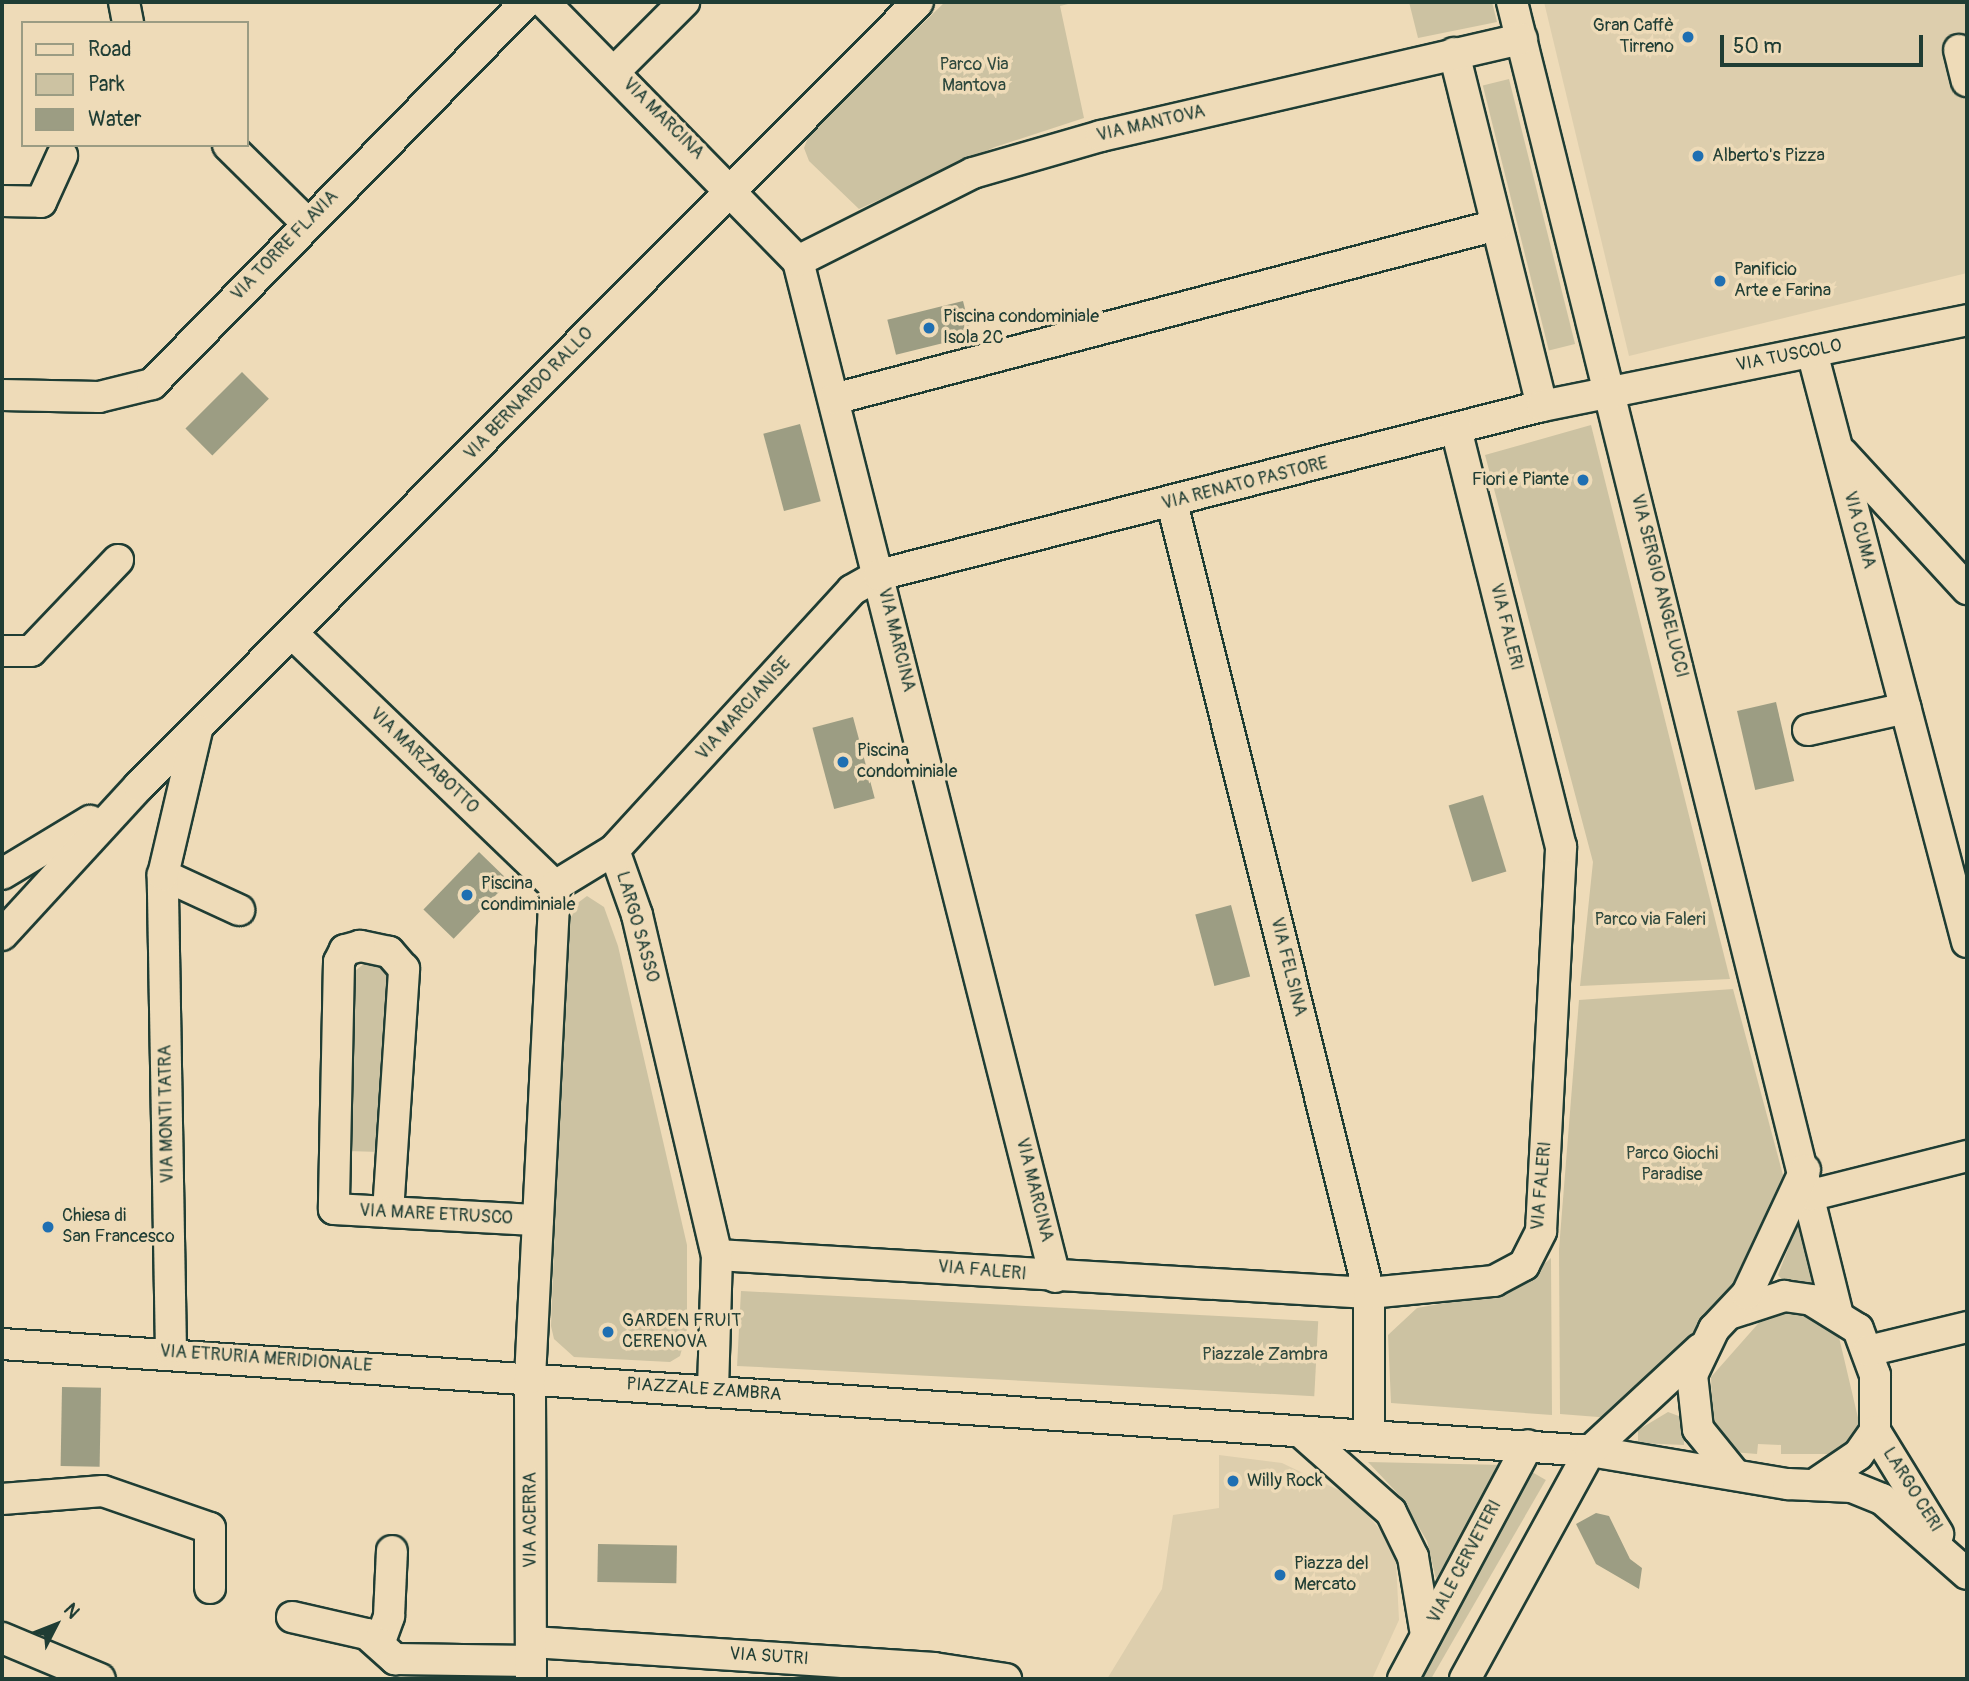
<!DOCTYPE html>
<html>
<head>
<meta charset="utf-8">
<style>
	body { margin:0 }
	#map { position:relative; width:1969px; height:1681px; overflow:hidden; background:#eedbb8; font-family:Pangolin,sans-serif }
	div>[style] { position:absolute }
	.built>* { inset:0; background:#ddcead }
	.green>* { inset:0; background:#ccc2a2; transform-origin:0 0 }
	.water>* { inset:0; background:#9c9d83; transform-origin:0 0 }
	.roads { filter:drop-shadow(2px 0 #1f3d34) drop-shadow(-2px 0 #1f3d34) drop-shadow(0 2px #1f3d34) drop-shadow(0 -2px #1f3d34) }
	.minor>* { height:30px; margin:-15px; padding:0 15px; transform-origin:15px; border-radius:15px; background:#eedbb8 }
	.dots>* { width:19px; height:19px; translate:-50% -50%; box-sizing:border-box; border:4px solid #eedbb8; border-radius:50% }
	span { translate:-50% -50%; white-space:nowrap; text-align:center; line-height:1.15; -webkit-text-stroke:7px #eedbb8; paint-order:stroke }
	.poi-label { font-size:18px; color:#1f3d34 }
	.right { translate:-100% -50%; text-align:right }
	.left { translate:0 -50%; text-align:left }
	.park-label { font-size:18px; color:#304a3f }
	.street-label { font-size:18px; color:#1f3d34 }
	.frame { position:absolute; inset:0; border:4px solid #1f3d34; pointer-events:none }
	.legend { position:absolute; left:21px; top:21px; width:228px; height:126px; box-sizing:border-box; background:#eedbb8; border:2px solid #9b9c83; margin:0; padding:9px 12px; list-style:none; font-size:21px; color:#1f3d34 }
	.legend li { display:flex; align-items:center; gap:14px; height:35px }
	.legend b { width:35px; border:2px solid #9b9c83 }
	.north { position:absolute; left:21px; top:1590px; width:70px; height:70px; -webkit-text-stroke:5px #eedbb8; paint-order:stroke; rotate:48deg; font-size:19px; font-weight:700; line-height:28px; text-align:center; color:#1f3d34 }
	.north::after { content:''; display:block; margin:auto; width:24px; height:32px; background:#1f3d34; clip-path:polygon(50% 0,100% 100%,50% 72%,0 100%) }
	.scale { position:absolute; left:1720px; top:35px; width:203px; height:32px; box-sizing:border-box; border:4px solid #1f3d34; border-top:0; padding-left:9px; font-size:21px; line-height:24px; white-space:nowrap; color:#1f3d34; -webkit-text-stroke:5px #eedbb8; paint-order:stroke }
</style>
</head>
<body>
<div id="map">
	<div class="built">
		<i style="clip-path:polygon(1544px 2px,1967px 2px,1967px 273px,1629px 356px)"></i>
		<i style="clip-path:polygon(1219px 1455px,1282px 1463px,1353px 1497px,1381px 1531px,1396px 1562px,1399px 1620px,1372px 1679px,1107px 1679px,1162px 1589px,1173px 1515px,1219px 1508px)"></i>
	</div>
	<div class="green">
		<i style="clip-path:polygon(945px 2px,1076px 2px,1060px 6px,1084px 118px,995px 147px,859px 209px,809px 161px,804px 148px,810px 132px)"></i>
		<i style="clip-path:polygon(1409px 2px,1492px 2px,1497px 22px,1418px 38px)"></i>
		<i style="left:1509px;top:79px;width:273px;height:27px;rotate:76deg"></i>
		<i style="clip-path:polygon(1591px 425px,1730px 979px,1580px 986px,1593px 862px,1485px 455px)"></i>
		<i style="clip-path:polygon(587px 896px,604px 907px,618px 946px,687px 1245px,687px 1331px,680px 1356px,670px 1362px,574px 1357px,554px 1339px,551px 1326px,567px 911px)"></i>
		<i style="clip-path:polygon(370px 959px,393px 974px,380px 1152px,347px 1151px,350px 975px)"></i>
		<i style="clip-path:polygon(1733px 989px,1783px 1175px,1725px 1301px,1611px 1418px,1560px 1414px,1559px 1249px,1579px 1000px)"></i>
		<i style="clip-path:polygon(1799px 1220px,1823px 1288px,1786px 1284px,1778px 1275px)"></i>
		<i style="clip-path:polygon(1551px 1258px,1552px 1415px,1391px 1403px,1388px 1335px,1417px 1308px,1513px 1291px)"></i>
		<i style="left:741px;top:1291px;width:578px;height:75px;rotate:3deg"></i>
		<i style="clip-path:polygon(1783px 1311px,1812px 1314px,1838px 1333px,1859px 1422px,1849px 1447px,1836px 1454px,1781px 1454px,1781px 1445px,1758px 1444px,1757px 1454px,1732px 1452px,1713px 1436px,1711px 1377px,1764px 1317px)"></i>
		<i style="clip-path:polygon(1668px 1412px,1684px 1418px,1684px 1445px,1638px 1443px,1638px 1430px)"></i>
		<i style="clip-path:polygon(1368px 1462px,1503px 1465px,1436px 1579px,1427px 1541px,1401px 1497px)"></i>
		<i style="left:1532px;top:1472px;width:16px;height:236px;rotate:30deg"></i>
	</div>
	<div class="water">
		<i style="left:963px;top:301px;width:36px;height:78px;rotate:76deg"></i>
		<i style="left:242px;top:372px;width:38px;height:80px;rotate:45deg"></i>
		<i style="left:800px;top:424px;width:80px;height:38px;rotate:75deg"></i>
		<i style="left:1776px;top:702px;width:81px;height:40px;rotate:77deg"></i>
		<i style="left:853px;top:717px;width:84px;height:42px;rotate:75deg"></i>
		<i style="left:1483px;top:795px;width:80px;height:36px;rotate:73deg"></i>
		<i style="left:479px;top:852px;width:42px;height:80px;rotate:44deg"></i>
		<i style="left:1231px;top:905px;width:74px;height:37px;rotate:75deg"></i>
		<i style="left:62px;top:1387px;width:39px;height:79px;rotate:1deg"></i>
		<i style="clip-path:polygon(1596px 1513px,1609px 1516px,1630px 1559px,1642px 1568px,1639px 1589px,1596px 1564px,1576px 1524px)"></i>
		<i style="left:598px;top:1544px;width:79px;height:38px;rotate:1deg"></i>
	</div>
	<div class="roads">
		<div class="minor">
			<i style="left:124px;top:2px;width:21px;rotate:79deg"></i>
			<i style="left:544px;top:2px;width:363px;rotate:45.6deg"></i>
			<i style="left:798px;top:261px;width:1048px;rotate:75.8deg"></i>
			<i style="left:1512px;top:2px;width:1349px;rotate:76.06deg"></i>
			<i style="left:1959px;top:50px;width:32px;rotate:76deg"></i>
			<i style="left:1454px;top:53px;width:364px;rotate:76deg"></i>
			<i style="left:615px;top:71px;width:98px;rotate:-45deg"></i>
			<i style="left:228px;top:145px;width:111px;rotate:44.6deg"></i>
			<i style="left:2px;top:201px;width:39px;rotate:1deg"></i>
			<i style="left:41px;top:202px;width:51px;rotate:-65.5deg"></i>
			<i style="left:798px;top:261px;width:196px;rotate:-26.7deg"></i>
			<i style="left:973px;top:173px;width:133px;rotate:-16.1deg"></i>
			<i style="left:1101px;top:136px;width:432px;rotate:-13deg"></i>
			<i style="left:1812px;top:352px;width:610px;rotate:75.28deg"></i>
			<i style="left:2px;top:395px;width:97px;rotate:1.2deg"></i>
			<i style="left:99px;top:397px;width:55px;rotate:-13.8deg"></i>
			<i style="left:152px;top:384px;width:535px;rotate:-45.61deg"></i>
			<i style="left:834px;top:399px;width:685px;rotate:-14.71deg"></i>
			<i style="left:1842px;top:453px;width:185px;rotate:47.4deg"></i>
			<i style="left:1172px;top:503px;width:814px;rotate:76deg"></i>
			<i style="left:1369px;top:1293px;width:142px;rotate:90deg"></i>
			<i style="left:294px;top:635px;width:362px;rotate:43.9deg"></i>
			<i style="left:2px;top:651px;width:29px"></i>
			<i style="left:31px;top:651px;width:126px;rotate:-46.3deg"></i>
			<i style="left:1808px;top:730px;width:100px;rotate:-12.7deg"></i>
			<i style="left:614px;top:850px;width:352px;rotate:-47.5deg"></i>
			<i style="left:852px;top:590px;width:31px;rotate:-29deg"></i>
			<i style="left:879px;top:575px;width:684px;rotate:-14.3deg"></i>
			<i style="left:1542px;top:406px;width:434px;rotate:-11.4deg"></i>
			<i style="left:2px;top:874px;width:103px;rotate:-31.1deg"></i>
			<i style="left:163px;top:875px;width:84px;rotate:24.7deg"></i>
			<i style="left:2px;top:935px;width:202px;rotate:-47.4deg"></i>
			<i style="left:139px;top:786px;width:1105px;rotate:-45.18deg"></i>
			<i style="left:1812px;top:1195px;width:160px;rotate:-14.1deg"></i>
			<i style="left:388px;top:1212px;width:244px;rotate:-86.2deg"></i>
			<i style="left:404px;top:969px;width:23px;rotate:-131deg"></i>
			<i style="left:389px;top:952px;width:30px;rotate:-168deg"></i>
			<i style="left:360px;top:946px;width:16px;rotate:165deg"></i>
			<i style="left:345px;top:950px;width:13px;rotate:117deg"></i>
			<i style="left:339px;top:962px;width:247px;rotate:91.2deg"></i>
			<i style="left:334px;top:1209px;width:54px;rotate:3.2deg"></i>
			<i style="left:388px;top:1212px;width:150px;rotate:3.1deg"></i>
			<i style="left:717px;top:1255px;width:653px;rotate:3.34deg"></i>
			<i style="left:1369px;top:1293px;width:126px;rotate:-5.5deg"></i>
			<i style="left:1494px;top:1281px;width:34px;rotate:-28deg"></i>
			<i style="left:1524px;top:1265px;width:38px;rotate:-63deg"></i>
			<i style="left:1541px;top:1231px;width:385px;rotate:-87deg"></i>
			<i style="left:1561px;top:847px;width:430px;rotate:-104.1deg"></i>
			<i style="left:1732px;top:1313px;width:55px;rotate:-18.1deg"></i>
			<i style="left:1784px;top:1296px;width:27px;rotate:8deg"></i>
			<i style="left:1811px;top:1300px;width:55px;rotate:31.7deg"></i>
			<i style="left:1858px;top:1329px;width:49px;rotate:69.7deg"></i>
			<i style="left:1875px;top:1375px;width:56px;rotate:90deg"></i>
			<i style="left:1875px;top:1431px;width:29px;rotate:125deg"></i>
			<i style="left:1858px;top:1455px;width:48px;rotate:146deg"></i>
			<i style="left:2px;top:1344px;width:1592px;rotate:3.85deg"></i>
			<i style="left:1590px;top:1451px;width:201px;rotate:9.5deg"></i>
			<i style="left:1788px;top:1484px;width:64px;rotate:2.7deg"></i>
			<i style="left:1852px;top:1487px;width:32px;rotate:22deg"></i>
			<i style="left:1882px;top:1499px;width:113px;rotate:41.4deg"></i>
			<i style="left:1868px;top:1351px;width:102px;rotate:-13.6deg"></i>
			<i style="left:171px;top:1352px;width:477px;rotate:-91deg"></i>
			<i style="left:163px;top:875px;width:149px;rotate:-76.8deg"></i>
			<i style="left:1875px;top:1431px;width:121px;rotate:58.5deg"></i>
			<i style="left:1302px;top:1433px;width:119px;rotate:41.6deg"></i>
			<i style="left:1391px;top:1512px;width:50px;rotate:63.9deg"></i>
			<i style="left:1413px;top:1557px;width:79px;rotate:80.5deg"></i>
			<i style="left:1732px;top:1471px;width:54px;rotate:-129deg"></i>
			<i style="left:1698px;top:1429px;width:54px;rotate:-96.3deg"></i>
			<i style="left:1692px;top:1375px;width:51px;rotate:-64.4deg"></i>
			<i style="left:1714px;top:1329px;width:48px;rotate:-46.7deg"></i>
			<i style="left:1747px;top:1294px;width:137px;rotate:-64.9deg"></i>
			<i style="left:2px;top:1499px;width:101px;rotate:-4.5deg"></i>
			<i style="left:103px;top:1491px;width:113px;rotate:19.1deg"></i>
			<i style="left:210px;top:1528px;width:60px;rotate:90deg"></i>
			<i style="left:292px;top:1617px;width:77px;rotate:12.8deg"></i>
			<i style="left:367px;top:1634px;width:38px;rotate:42deg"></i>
			<i style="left:395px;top:1659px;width:136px;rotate:0.8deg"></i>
			<i style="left:2px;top:1638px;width:106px;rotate:22.7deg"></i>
			<i style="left:532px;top:1642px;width:403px;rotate:3.7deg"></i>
			<i style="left:934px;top:1668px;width:73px;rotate:8.7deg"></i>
			<i style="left:379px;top:1644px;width:30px;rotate:-70deg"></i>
			<i style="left:389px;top:1616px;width:65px;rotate:-87.4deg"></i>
			<i style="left:531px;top:1679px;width:301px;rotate:-90.2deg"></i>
			<i style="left:530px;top:1378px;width:493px;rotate:-87.1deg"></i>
			<i style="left:555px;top:886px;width:69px;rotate:-31.4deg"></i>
			<i style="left:614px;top:850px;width:69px;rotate:70.5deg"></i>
			<i style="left:637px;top:915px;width:349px;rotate:76.8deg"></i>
			<i style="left:717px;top:1255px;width:136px;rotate:91.7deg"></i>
			<i style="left:1403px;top:1679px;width:265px;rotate:-61.9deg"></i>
			<i style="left:1465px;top:1679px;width:260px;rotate:-61.3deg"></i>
			<i style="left:1590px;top:1451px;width:150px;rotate:-42.8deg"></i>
		</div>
	</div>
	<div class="dots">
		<i style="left:1688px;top:37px;background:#1f6fb2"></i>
		<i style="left:1698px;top:156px;background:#1f6fb2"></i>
		<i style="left:1720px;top:281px;background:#1f6fb2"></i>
		<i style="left:929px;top:328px;background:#1f6fb2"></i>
		<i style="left:1583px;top:480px;background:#1f6fb2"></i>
		<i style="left:843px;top:762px;background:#1f6fb2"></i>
		<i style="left:467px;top:895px;background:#1f6fb2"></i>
		<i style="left:48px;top:1227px;background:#1f6fb2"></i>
		<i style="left:608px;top:1332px;background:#1f6fb2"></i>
		<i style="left:1233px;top:1481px;background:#1f6fb2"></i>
		<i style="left:1280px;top:1575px;background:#1f6fb2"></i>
	</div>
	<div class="poi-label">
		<span class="right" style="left:1674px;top:37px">Gran Caffè<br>Tirreno</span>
		<span class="left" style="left:1712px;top:156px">Alberto's Pizza</span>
		<span class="left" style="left:1734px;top:281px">Panificio<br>Arte e Farina</span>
		<span class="left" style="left:943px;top:328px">Piscina condominiale<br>Isola 2C</span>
		<span class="right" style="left:1569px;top:480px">Fiori e Piante</span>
		<span class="left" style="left:857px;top:762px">Piscina<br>condominiale</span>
		<span class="left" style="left:481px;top:895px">Piscina<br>condiminiale</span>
		<span class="left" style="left:62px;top:1227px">Chiesa di<br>San Francesco</span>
		<span class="left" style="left:622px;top:1332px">GARDEN FRUIT<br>CERENOVA</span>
		<span class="left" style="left:1247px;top:1481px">Willy Rock</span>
		<span class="left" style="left:1294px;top:1575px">Piazza del<br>Mercato</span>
	</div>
	<div class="park-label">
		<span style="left:974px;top:76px">Parco Via<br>Mantova</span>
		<span style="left:1650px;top:920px">Parco via Faleri</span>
		<span style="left:1672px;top:1165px">Parco Giochi<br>Paradise</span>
		<span style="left:1265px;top:1355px">Piazzale Zambra</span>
	</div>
	<div class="street-label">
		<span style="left:663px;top:119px;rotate:45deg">VIA MARCINA</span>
		<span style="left:1151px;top:124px;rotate:-13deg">VIA MANTOVA</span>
		<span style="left:285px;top:246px;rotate:-46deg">VIA TORRE FLAVIA</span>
		<span style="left:1789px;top:356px;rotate:-11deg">VIA TUSCOLO</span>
		<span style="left:529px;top:394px;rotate:-46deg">VIA BERNARDO RALLO</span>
		<span style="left:1245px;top:484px;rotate:-14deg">VIA RENATO PASTORE</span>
		<span style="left:1859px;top:530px;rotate:75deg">VIA CUMA</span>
		<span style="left:1659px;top:586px;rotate:76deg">VIA SERGIO ANGELUCCI</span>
		<span style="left:1506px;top:627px;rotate:76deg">VIA FALERI</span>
		<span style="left:896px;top:640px;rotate:76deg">VIA MARCINA</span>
		<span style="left:744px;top:709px;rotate:-48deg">VIA MARCIANISE</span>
		<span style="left:424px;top:761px;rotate:44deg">VIA MARZABOTTO</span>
		<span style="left:637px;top:927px;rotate:74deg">LARGO SASSO</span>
		<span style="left:1288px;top:967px;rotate:76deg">VIA FELSINA</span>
		<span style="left:167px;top:1114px;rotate:-91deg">VIA MONTI TATRA</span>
		<span style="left:1542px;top:1186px;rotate:-85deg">VIA FALERI</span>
		<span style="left:1034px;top:1190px;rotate:76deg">VIA MARCINA</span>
		<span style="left:436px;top:1215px;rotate:3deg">VIA MARE ETRUSCO</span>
		<span style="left:982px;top:1271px;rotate:5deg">VIA FALERI</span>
		<span style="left:266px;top:1359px;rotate:4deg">VIA ETRURIA MERIDIONALE</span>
		<span style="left:704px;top:1390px;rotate:4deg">PIAZZALE ZAMBRA</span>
		<span style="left:1912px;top:1490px;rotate:58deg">LARGO CERI</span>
		<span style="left:531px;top:1520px;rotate:-90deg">VIA ACERRA</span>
		<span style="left:1465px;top:1562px;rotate:-62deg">VIALE CERVETERI</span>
		<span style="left:769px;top:1657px;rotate:4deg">VIA SUTRI</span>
	</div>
	<div class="frame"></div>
	<ul class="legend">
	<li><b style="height:9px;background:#eedbb8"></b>Road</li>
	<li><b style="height:19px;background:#ccc2a2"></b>Park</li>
	<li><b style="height:19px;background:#9c9d83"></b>Water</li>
	</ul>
	<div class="north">N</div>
	<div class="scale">50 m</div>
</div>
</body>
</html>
